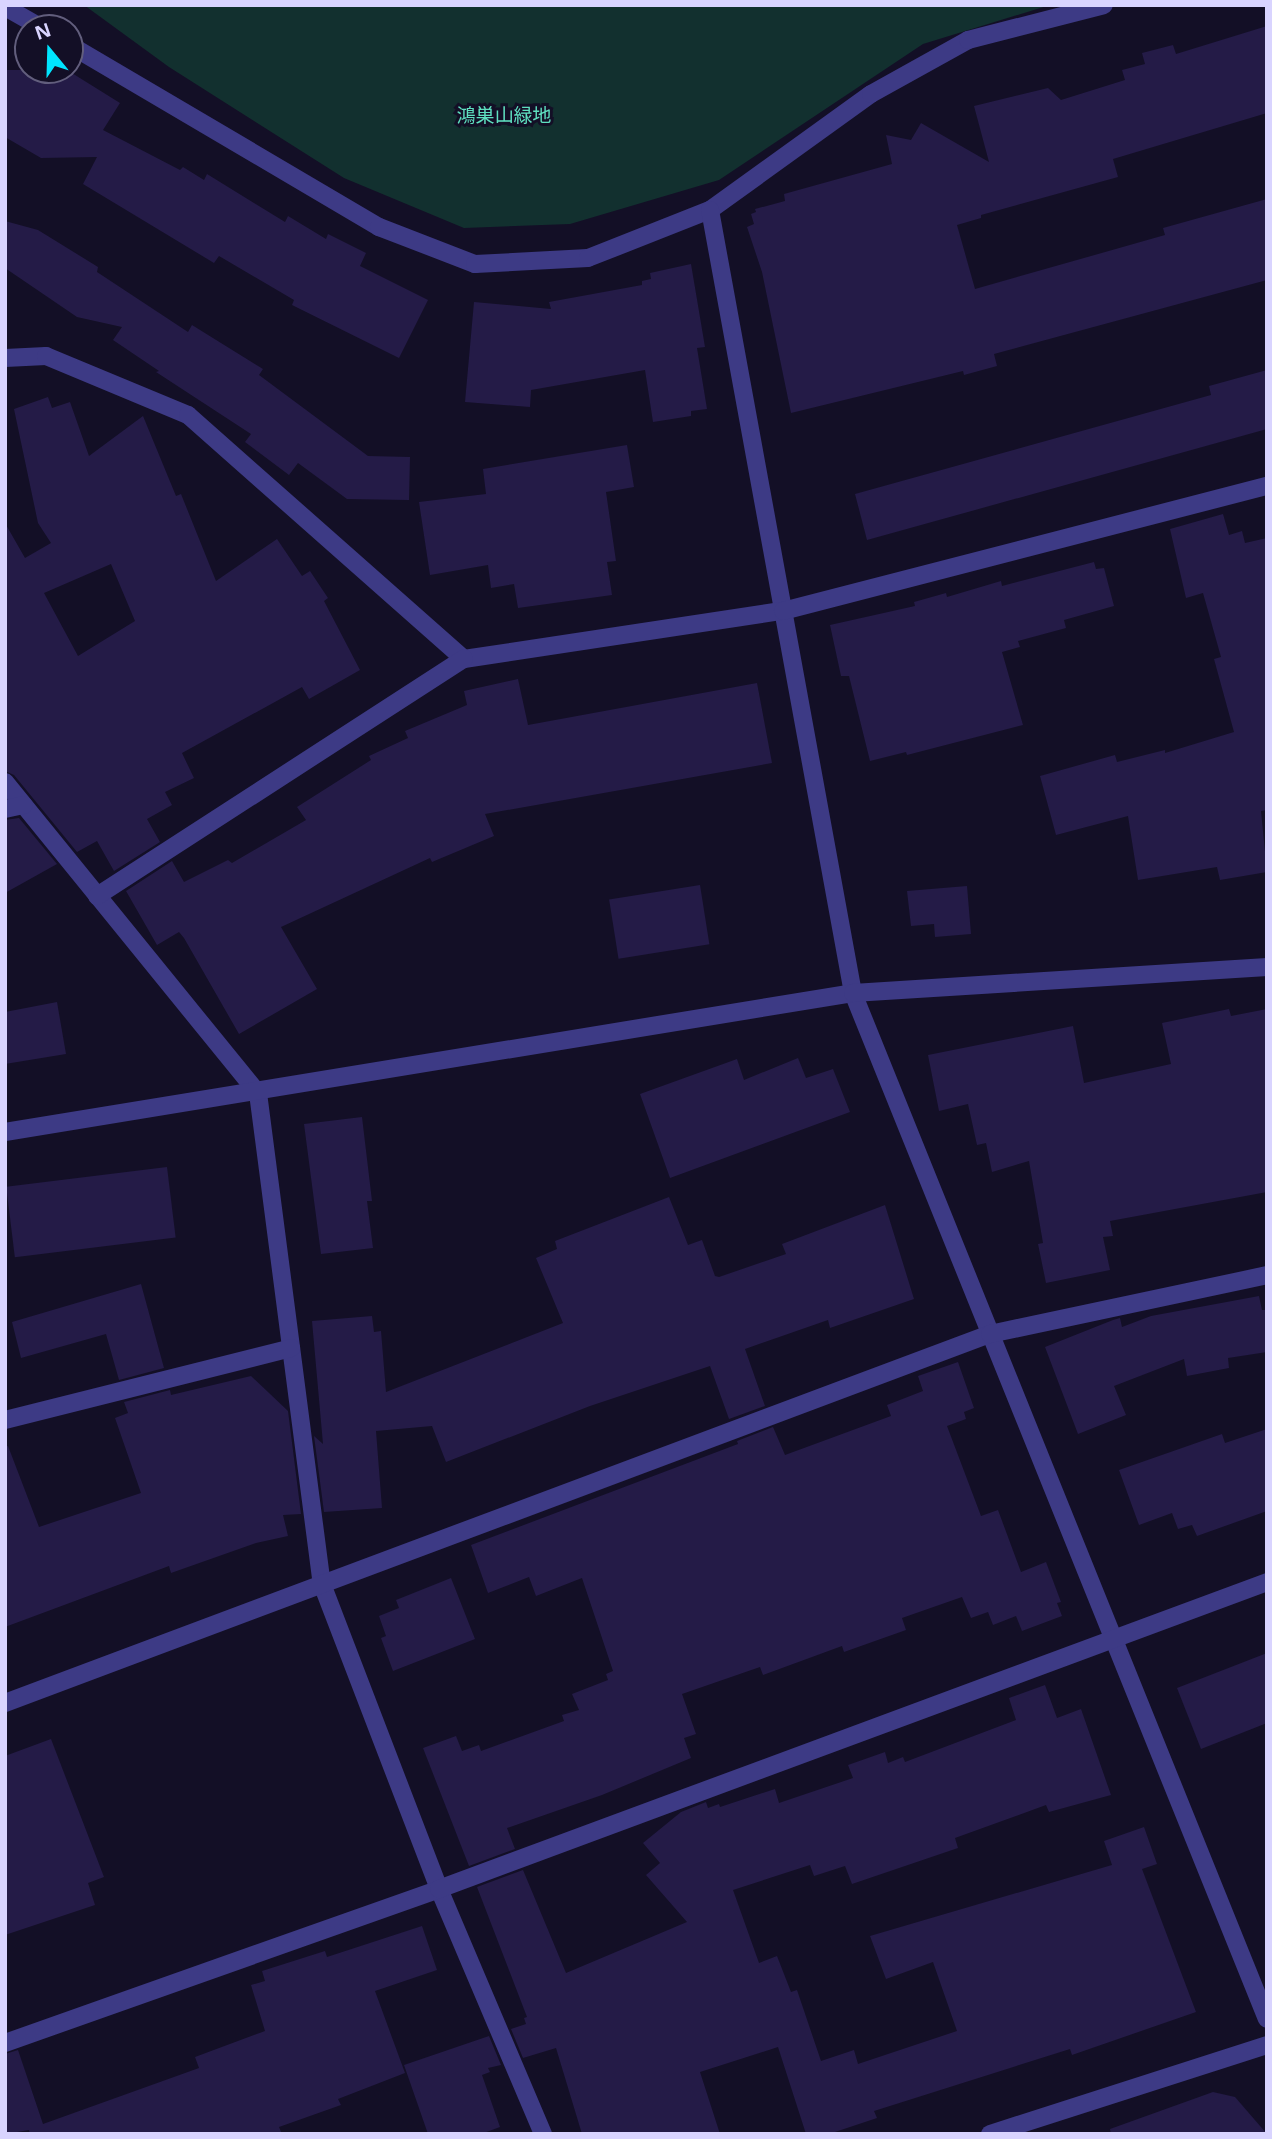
<!DOCTYPE html>
<html>
<head>
<meta charset="utf-8">
<style>
	body { margin:0 }
	#map { position:relative; width:1272px; height:2139px; overflow:hidden; background:#130f26; font-family:"Open Sans","Noto Sans JP",sans-serif }
	div>[style] { position:absolute }
	.green>* { inset:0; background:#12302f }
	.building>* { inset:0; background:#241b47; transform-origin:0 0 }
	.minor>* { height:18px; margin:-9px; padding:0 9px; transform-origin:9px; border-radius:9px; background:#3d3a85 }
	span { translate:-50% -50%; white-space:nowrap; text-align:center; line-height:1.15; -webkit-text-stroke:6px #130f26; paint-order:stroke }
	.park-label { font-size:19px; color:#5fe0c0 }
	.frame { position:absolute; inset:0; border:7px solid #d9d4ff; pointer-events:none }
	.north { position:absolute; left:14px; top:14px; width:70px; height:70px; box-sizing:border-box; background:#130f26; border:2px solid #625e7d; border-radius:50%; rotate:341deg; font-size:19px; font-weight:700; line-height:28px; text-align:center; color:#d9d4ff }
	.north::after { content:''; display:block; margin:auto; width:24px; height:32px; background:#00e5ff; clip-path:polygon(50% 0,100% 100%,50% 72%,0 100%) }
</style>
</head>
<body>
<div id="map">
	<div class="green">
		<i style="clip-path:polygon(84px 5px,1050px 5px,923px 44px,719px 180px,570px 224px,464px 228px,344px 178px,169px 67px)"></i>
	</div>
	<div class="building">
		<i style="clip-path:polygon(1267px 26px,1267px 113px,1113px 159px,1118px 177px,981px 215px,981px 218px,957px 225px,975px 289px,1165px 235px,1163px 228px,1267px 199px,1267px 280px,994px 354px,997px 366px,964px 375px,963px 371px,791px 413px,762px 272px,747px 227px,754px 224px,751px 214px,756px 212px,755px 209px,785px 201px,784px 194px,892px 164px,886px 135px,911px 140px,921px 123px,989px 162px,974px 106px,1048px 88px,1061px 100px,1125px 80px,1122px 70px,1145px 64px,1142px 53px,1173px 45px,1176px 54px)"></i>
		<i style="clip-path:polygon(5px 70px,67px 70px,120px 103px,103px 130px,180px 170px,183px 167px,204px 180px,207px 174px,285px 222px,288px 216px,326px 239px,328px 234px,366px 253px,360px 266px,428px 300px,399px 358px,292px 305px,294px 300px,219px 256px,214px 263px,83px 184px,97px 157px,41px 158px,5px 137px)"></i>
		<i style="clip-path:polygon(5px 221px,38px 230px,98px 267px,97px 272px,188px 332px,192px 325px,263px 369px,259px 375px,368px 456px,410px 457px,409px 500px,347px 499px,298px 463px,289px 475px,245px 442px,251px 434px,156px 372px,159px 371px,113px 340px,122px 327px,77px 317px,5px 268px)"></i>
		<i style="clip-path:polygon(691px 264px,705px 347px,697px 348px,707px 409px,691px 411px,691px 416px,653px 422px,645px 370px,531px 390px,530px 407px,465px 402px,474px 302px,551px 309px,549px 302px,642px 285px,642px 281px,651px 279px,650px 273px)"></i>
		<i style="clip-path:polygon(1267px 370px,1267px 429px,867px 540px,855px 494px,1211px 395px,1209px 386px)"></i>
		<i style="clip-path:polygon(evenodd,48px 397px,52px 408px,70px 402px,89px 456px,143px 416px,176px 496px,181px 494px,216px 581px,277px 539px,302px 576px,310px 571px,328px 598px,324px 601px,360px 670px,309px 699px,302px 687px,182px 753px,194px 778px,165px 792px,172px 805px,147px 819px,160px 842px,114px 871px,97px 841px,77px 852px,14px 775px,5px 771px,5px 523px,25px 558px,51px 543px,38px 523px,14px 409px,48px 397px,111px 564px,135px 621px,78px 656px,44px 593px,111px 564px)"></i>
		<i style="clip-path:polygon(627px 445px,634px 487px,606px 492px,616px 561px,607px 562px,612px 595px,518px 608px,514px 584px,491px 588px,488px 565px,430px 575px,419px 502px,486px 494px,483px 469px)"></i>
		<i style="clip-path:polygon(1223px 514px,1229px 535px,1242px 531px,1245px 543px,1267px 538px,1267px 810px,1261px 811px,1267px 872px,1220px 880px,1217px 867px,1138px 880px,1128px 816px,1056px 835px,1040px 776px,1115px 755px,1117px 762px,1165px 750px,1165px 753px,1234px 732px,1214px 659px,1221px 657px,1203px 593px,1186px 598px,1170px 529px)"></i>
		<i style="clip-path:polygon(1094px 562px,1096px 569px,1104px 568px,1114px 606px,1064px 620px,1066px 628px,1018px 641px,1020px 647px,1002px 652px,1023px 725px,907px 755px,906px 752px,870px 761px,849px 676px,841px 676px,830px 625px,915px 606px,914px 602px,946px 593px,947px 597px,1001px 581px,1002px 586px)"></i>
		<i style="clip-path:polygon(518px 679px,528px 725px,757px 683px,772px 763px,485px 814px,494px 836px,432px 862px,430px 858px,281px 927px,317px 989px,239px 1034px,184px 938px,179px 932px,157px 945px,126px 891px,172px 861px,184px 882px,228px 860px,232px 863px,306px 820px,297px 807px,371px 760px,369px 756px,408px 738px,405px 731px,467px 705px,464px 691px)"></i>
		<i style="clip-path:polygon(19px 818px,57px 864px,5px 893px,5px 820px)"></i>
		<i style="left:700px;top:885px;width:60px;height:92px;rotate:81deg"></i>
		<i style="clip-path:polygon(967px 886px,971px 934px,935px 937px,934px 924px,911px 926px,907px 891px)"></i>
		<i style="clip-path:polygon(57px 1002px,66px 1054px,5px 1064px,5px 1012px)"></i>
		<i style="clip-path:polygon(1229px 1009px,1231px 1016px,1267px 1009px,1267px 1192px,1110px 1221px,1113px 1236px,1103px 1237px,1110px 1270px,1046px 1283px,1038px 1244px,1043px 1243px,1029px 1161px,992px 1172px,986px 1143px,977px 1145px,968px 1104px,939px 1111px,928px 1055px,1073px 1026px,1084px 1083px,1171px 1064px,1162px 1023px)"></i>
		<i style="clip-path:polygon(798px 1058px,806px 1078px,833px 1069px,850px 1112px,670px 1178px,640px 1094px,737px 1059px,744px 1080px)"></i>
		<i style="clip-path:polygon(362px 1117px,372px 1201px,367px 1201px,373px 1248px,321px 1254px,304px 1124px)"></i>
		<i style="left:167px;top:1167px;width:71px;height:162px;rotate:83deg"></i>
		<i style="clip-path:polygon(669px 1197px,688px 1245px,702px 1240px,715px 1276px,719px 1277px,786px 1254px,782px 1244px,885px 1205px,914px 1299px,830px 1328px,828px 1320px,745px 1349px,765px 1406px,729px 1419px,710px 1366px,590px 1406px,446px 1462px,432px 1426px,376px 1431px,382px 1508px,324px 1512px,314px 1436px,323px 1444px,312px 1321px,372px 1316px,374px 1332px,381px 1331px,386px 1392px,563px 1323px,536px 1258px,557px 1249px,555px 1241px)"></i>
		<i style="clip-path:polygon(141px 1284px,164px 1368px,119px 1380px,106px 1334px,21px 1358px,12px 1322px)"></i>
		<i style="clip-path:polygon(1259px 1296px,1262px 1310px,1267px 1310px,1267px 1352px,1228px 1358px,1229px 1368px,1187px 1376px,1184px 1359px,1114px 1386px,1126px 1415px,1078px 1434px,1045px 1347px,1113px 1320px,1120px 1318px,1122px 1327px,1151px 1316px)"></i>
		<i style="clip-path:polygon(958px 1362px,974px 1408px,964px 1412px,966px 1419px,947px 1426px,981px 1516px,998px 1510px,1021px 1572px,1046px 1562px,1061px 1602px,1057px 1603px,1062px 1616px,1022px 1631px,1016px 1616px,993px 1625px,988px 1612px,971px 1618px,962px 1597px,902px 1618px,906px 1630px,844px 1652px,842px 1646px,763px 1675px,760px 1667px,682px 1694px,696px 1734px,684px 1738px,691px 1758px,602px 1795px,507px 1828px,515px 1849px,469px 1866px,423px 1748px,456px 1736px,462px 1751px,479px 1745px,481px 1751px,564px 1721px,562px 1715px,579px 1710px,572px 1694px,608px 1680px,606px 1674px,613px 1671px,582px 1578px,536px 1596px,529px 1577px,488px 1593px,471px 1545px,738px 1444px,737px 1441px,773px 1427px,785px 1455px,891px 1416px,887px 1405px,923px 1391px,918px 1376px)"></i>
		<i style="clip-path:polygon(251px 1376px,288px 1411px,301px 1514px,283px 1515px,288px 1536px,256px 1543px,171px 1573px,169px 1566px,5px 1627px,5px 1447px,8px 1446px,39px 1527px,141px 1493px,115px 1418px,128px 1413px,124px 1402px,170px 1390px,171px 1395px)"></i>
		<i style="clip-path:polygon(1267px 1429px,1267px 1511px,1197px 1536px,1192px 1525px,1178px 1529px,1172px 1513px,1139px 1525px,1119px 1470px,1222px 1434px,1225px 1443px)"></i>
		<i style="clip-path:polygon(451px 1578px,475px 1639px,393px 1671px,381px 1638px,386px 1636px,379px 1616px,399px 1608px,396px 1600px)"></i>
		<i style="clip-path:polygon(1267px 1653px,1267px 1723px,1201px 1749px,1177px 1688px)"></i>
		<i style="clip-path:polygon(1045px 1685px,1057px 1718px,1081px 1709px,1111px 1795px,1049px 1812px,1046px 1805px,955px 1838px,958px 1848px,852px 1884px,845px 1866px,814px 1876px,810px 1865px,733px 1890px,759px 1963px,777px 1956px,791px 1992px,797px 1990px,821px 2061px,854px 2050px,858px 2064px,957px 2031px,933px 1962px,886px 1979px,870px 1936px,1112px 1865px,1104px 1841px,1144px 1827px,1157px 1864px,1142px 1869px,1196px 2012px,1072px 2055px,1070px 2049px,874px 2111px,877px 2118px,829px 2134px,806px 2134px,778px 2047px,700px 2072px,720px 2134px,582px 2134px,556px 2048px,523px 2058px,511px 2029px,526px 2024px,524px 2018px,527px 2017px,477px 1887px,523px 1870px,566px 1973px,687px 1922px,646px 1875px,660px 1863px,643px 1843px,681px 1812px,706px 1802px,708px 1808px,719px 1804px,720px 1807px,775px 1789px,779px 1803px,853px 1778px,848px 1765px,885px 1752px,888px 1763px,903px 1757px,905px 1762px,1016px 1720px,1009px 1698px)"></i>
		<i style="clip-path:polygon(51px 1739px,104px 1877px,88px 1883px,95px 1905px,5px 1935px,5px 1756px)"></i>
		<i style="clip-path:polygon(422px 1926px,437px 1970px,375px 1991px,405px 2073px,338px 2099px,341px 2105px,279px 2127px,282px 2134px,30px 2134px,29px 2130px,5px 2134px,5px 2054px,18px 2050px,43px 2124px,199px 2068px,195px 2057px,265px 2031px,251px 1985px,265px 1981px,262px 1971px,325px 1951px,327px 1957px)"></i>
		<i style="clip-path:polygon(489px 2036px,501px 2065px,488px 2068px,490px 2072px,482px 2075px,500px 2127px,481px 2134px,428px 2134px,404px 2065px)"></i>
		<i style="clip-path:polygon(1213px 2092px,1235px 2097px,1267px 2134px,1111px 2134px,1110px 2129px)"></i>
	</div>
	<div class="minor">
		<i style="left:5px;top:7px;width:43px;rotate:29.6deg"></i>
		<i style="left:70px;top:45px;width:359px;rotate:30.5deg"></i>
		<i style="left:379px;top:227px;width:103px;rotate:21.1deg"></i>
		<i style="left:475px;top:264px;width:113px;rotate:-3deg"></i>
		<i style="left:588px;top:258px;width:131px;rotate:-21.5deg"></i>
		<i style="left:710px;top:210px;width:198px;rotate:-35.8deg"></i>
		<i style="left:871px;top:94px;width:111px;rotate:-29.1deg"></i>
		<i style="left:968px;top:40px;width:140px;rotate:-14.4deg"></i>
		<i style="left:710px;top:210px;width:796px;rotate:79.65deg"></i>
		<i style="left:853px;top:993px;width:1106px;rotate:68.03deg"></i>
		<i style="left:5px;top:358px;width:41px;rotate:-2.8deg"></i>
		<i style="left:46px;top:356px;width:154px;rotate:22.6deg"></i>
		<i style="left:188px;top:415px;width:368px;rotate:41.5deg"></i>
		<i style="left:464px;top:659px;width:323px;rotate:-8.6deg"></i>
		<i style="left:783px;top:611px;width:500px;rotate:-14.5deg"></i>
		<i style="left:5px;top:782px;width:401px;rotate:50.9deg"></i>
		<i style="left:258px;top:1093px;width:495px;rotate:82.6deg"></i>
		<i style="left:322px;top:1584px;width:327px;rotate:69deg"></i>
		<i style="left:439px;top:1889px;width:266px;rotate:67deg"></i>
		<i style="left:5px;top:809px;width:19px;rotate:-12deg"></i>
		<i style="left:97px;top:896px;width:437px;rotate:-32.9deg"></i>
		<i style="left:5px;top:1132px;width:859px;rotate:-9.31deg"></i>
		<i style="left:853px;top:993px;width:415px;rotate:-3.6deg"></i>
		<i style="left:5px;top:1420px;width:295px;rotate:-14.1deg"></i>
		<i style="left:5px;top:1703px;width:1052px;rotate:-20.54deg"></i>
		<i style="left:990px;top:1334px;width:283px;rotate:-12deg"></i>
		<i style="left:5px;top:2043px;width:461px;rotate:-19.5deg"></i>
		<i style="left:439px;top:1889px;width:883px;rotate:-20.34deg"></i>
		<i style="left:990px;top:2134px;width:291px;rotate:-17.8deg"></i>
	</div>
	<div class="park-label">
		<span style="left:504px;top:116px">鴻巣山緑地</span>
	</div>
	<div class="frame"></div>
	<div class="north">N</div>
</div>
</body>
</html>
